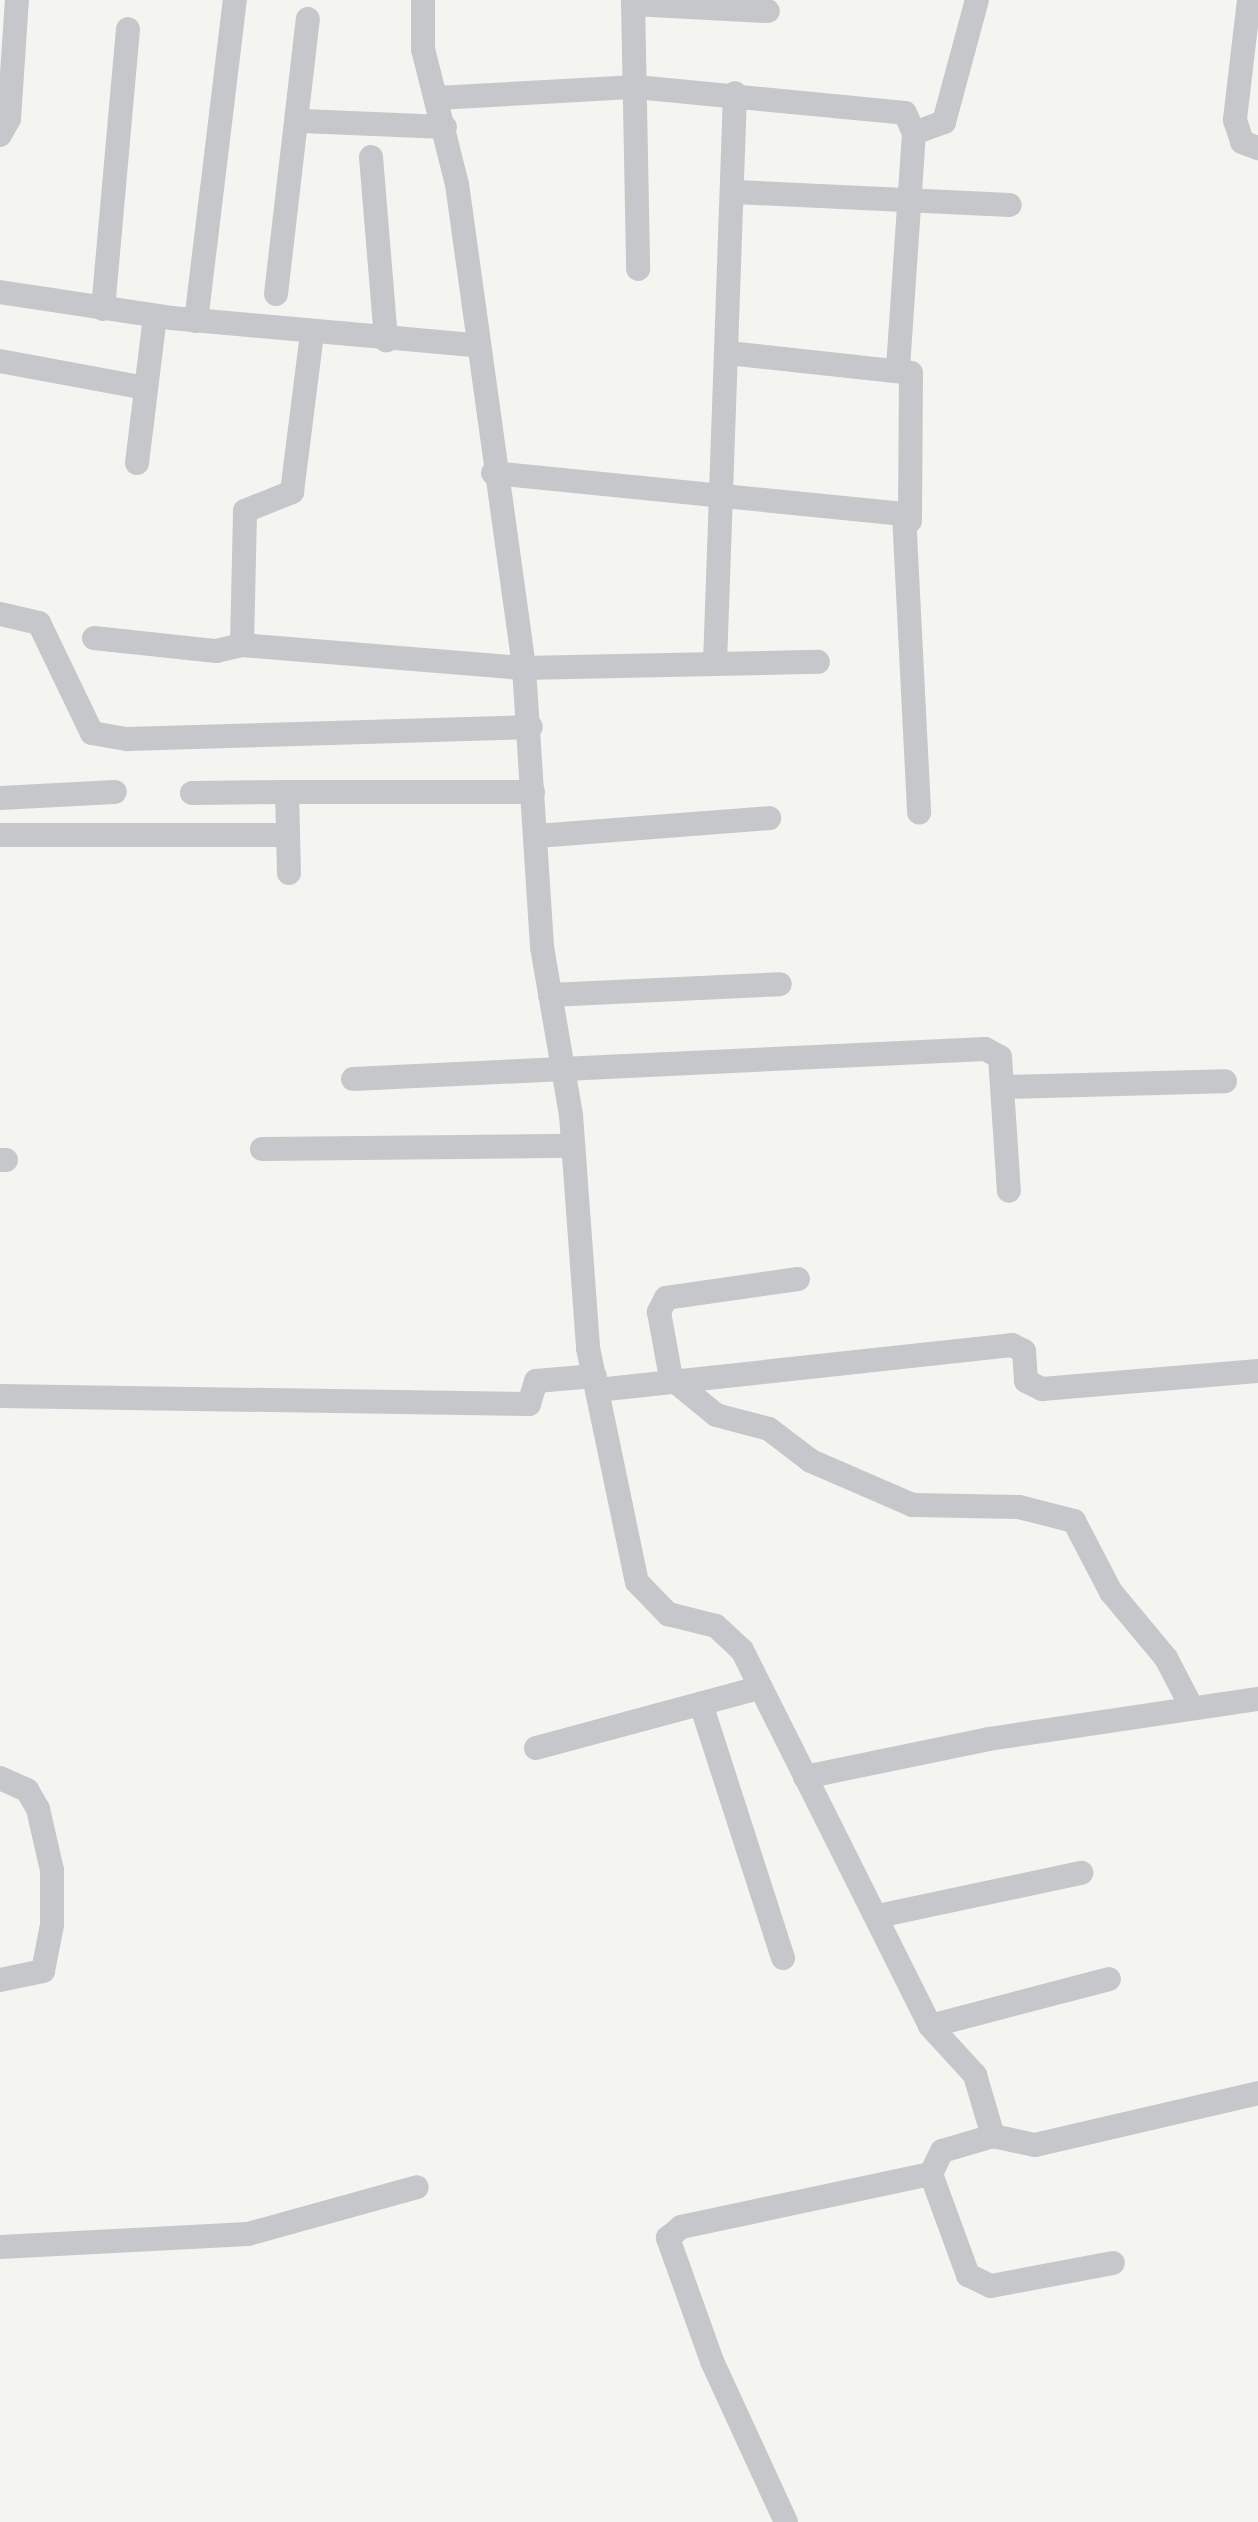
<!DOCTYPE html>
<html>
<head>
<meta charset="utf-8">
<style>
	body { margin:0 }
	#map { position:relative; width:1258px; height:2522px; overflow:hidden; background:#f4f5f1; font-family:"Roboto Condensed",sans-serif }
	div>[style] { position:absolute }
	.minor>* { height:24px; margin:-12px; padding:0 12px; transform-origin:12px; border-radius:12px; background:#c5c7cb }
	span { translate:-50% -50%; white-space:nowrap; text-align:center; line-height:1.15; -webkit-text-stroke:12px #fff; paint-order:stroke }
</style>
</head>
<body>
<div id="map">
	<div class="minor">
		<i style="left:423px;top:0;width:49px;rotate:90deg"></i>
		<i style="left:423px;top:49px;width:139px;rotate:75.9deg"></i>
		<i style="left:457px;top:184px;width:489px;rotate:82.1deg"></i>
		<i style="left:524px;top:668px;width:280px;rotate:86.3deg"></i>
		<i style="left:542px;top:947px;width:170px;rotate:80.2deg"></i>
		<i style="left:571px;top:1115px;width:234px;rotate:85.8deg"></i>
		<i style="left:588px;top:1348px;width:239px;rotate:78.2deg"></i>
		<i style="left:637px;top:1582px;width:45px;rotate:45.9deg"></i>
		<i style="left:668px;top:1614px;width:49px;rotate:14deg"></i>
		<i style="left:716px;top:1626px;width:35px;rotate:43deg"></i>
		<i style="left:742px;top:1650px;width:420px;rotate:63.4deg"></i>
		<i style="left:930px;top:2026px;width:67px;rotate:47.4deg"></i>
		<i style="left:975px;top:2075px;width:64px;rotate:73.6deg"></i>
		<i style="left:993px;top:2136px;width:53px;rotate:163.6deg"></i>
		<i style="left:942px;top:2151px;width:25px;rotate:116deg"></i>
		<i style="left:931px;top:2174px;width:108px;rotate:69.9deg"></i>
		<i style="left:968px;top:2275px;width:25px;rotate:26deg"></i>
		<i style="left:991px;top:2286px;width:124px;rotate:-10.7deg"></i>
		<i style="left:633px;top:0;width:269px;rotate:88.9deg"></i>
		<i style="left:1249px;top:0;width:121px;rotate:96.7deg"></i>
		<i style="left:1235px;top:120px;width:23px;rotate:72deg"></i>
		<i style="left:1242px;top:142px;width:17px;rotate:21deg"></i>
		<i style="left:633px;top:4px;width:135px;rotate:3deg"></i>
		<i style="left:437px;top:98px;width:199px;rotate:-3.2deg"></i>
		<i style="left:636px;top:87px;width:270px;rotate:5.5deg"></i>
		<i style="left:905px;top:113px;width:22px;rotate:66deg"></i>
		<i style="left:914px;top:133px;width:235px;rotate:93.9deg"></i>
		<i style="left:302px;top:121px;width:143px;rotate:2.4deg"></i>
		<i style="left:914px;top:133px;width:32px;rotate:-20deg"></i>
		<i style="left:944px;top:122px;width:126px;rotate:-74.9deg"></i>
		<i style="left:0;top:135px;width:18px;rotate:-61deg"></i>
		<i style="left:9px;top:119px;width:119px;rotate:-86.2deg"></i>
		<i style="left:371px;top:157px;width:184px;rotate:85.3deg"></i>
		<i style="left:735px;top:192px;width:275px;rotate:2.7deg"></i>
		<i style="left:0;top:292px;width:173px;rotate:8.6deg"></i>
		<i style="left:171px;top:318px;width:306px;rotate:5.1deg"></i>
		<i style="left:276px;top:294px;width:277px;rotate:-83.4deg"></i>
		<i style="left:103px;top:309px;width:281px;rotate:-84.9deg"></i>
		<i style="left:196px;top:321px;width:323px;rotate:-83.1deg"></i>
		<i style="left:728px;top:353px;width:184px;rotate:6.2deg"></i>
		<i style="left:911px;top:373px;width:148px;rotate:90.4deg"></i>
		<i style="left:0;top:361px;width:148px;rotate:10.5deg"></i>
		<i style="left:137px;top:463px;width:148px;rotate:-83deg"></i>
		<i style="left:493px;top:473px;width:413px;rotate:5.7deg"></i>
		<i style="left:904px;top:514px;width:299px;rotate:87.1deg"></i>
		<i style="left:0;top:614px;width:40px;rotate:13deg"></i>
		<i style="left:39px;top:623px;width:122px;rotate:64.3deg"></i>
		<i style="left:92px;top:733px;width:36px;rotate:10deg"></i>
		<i style="left:127px;top:739px;width:404px;rotate:-1.7deg"></i>
		<i style="left:94px;top:638px;width:123px;rotate:6.1deg"></i>
		<i style="left:216px;top:651px;width:27px;rotate:-13deg"></i>
		<i style="left:242px;top:645px;width:134px;rotate:-88.7deg"></i>
		<i style="left:245px;top:511px;width:51px;rotate:-22deg"></i>
		<i style="left:292px;top:492px;width:160px;rotate:-82.8deg"></i>
		<i style="left:242px;top:645px;width:283px;rotate:4.7deg"></i>
		<i style="left:524px;top:668px;width:294px;rotate:-1.2deg"></i>
		<i style="left:715px;top:664px;width:571px;rotate:-87.99deg"></i>
		<i style="left:192px;top:793px;width:95px;rotate:-0.6deg"></i>
		<i style="left:0;top:798px;width:115px;rotate:-3deg"></i>
		<i style="left:0;top:835px;width:287px"></i>
		<i style="left:537px;top:836px;width:233px;rotate:-4.4deg"></i>
		<i style="left:289px;top:873px;width:81px;rotate:-91.4deg"></i>
		<i style="left:287px;top:792px;width:246px"></i>
		<i style="left:550px;top:995px;width:230px;rotate:-2.7deg"></i>
		<i style="left:353px;top:1079px;width:633px;rotate:-2.72deg"></i>
		<i style="left:985px;top:1049px;width:17px;rotate:28deg"></i>
		<i style="left:1000px;top:1057px;width:134px;rotate:86.2deg"></i>
		<i style="left:1003px;top:1087px;width:222px;rotate:-1.5deg"></i>
		<i style="left:262px;top:1149px;width:311px;rotate:-0.6deg"></i>
		<i style="left:0;top:1160px;width:6px"></i>
		<i style="left:798px;top:1279px;width:133px;rotate:171.8deg"></i>
		<i style="left:666px;top:1298px;width:16px;rotate:117deg"></i>
		<i style="left:659px;top:1312px;width:67px;rotate:79.7deg"></i>
		<i style="left:671px;top:1378px;width:58px;rotate:39.4deg"></i>
		<i style="left:716px;top:1415px;width:55px;rotate:14.8deg"></i>
		<i style="left:769px;top:1429px;width:53px;rotate:37.3deg"></i>
		<i style="left:811px;top:1461px;width:110px;rotate:23.5deg"></i>
		<i style="left:912px;top:1505px;width:107px;rotate:1.1deg"></i>
		<i style="left:1019px;top:1507px;width:57px;rotate:14.3deg"></i>
		<i style="left:1074px;top:1521px;width:80px;rotate:62.5deg"></i>
		<i style="left:1111px;top:1592px;width:86px;rotate:50.2deg"></i>
		<i style="left:1166px;top:1658px;width:56px;rotate:62.5deg"></i>
		<i style="left:598px;top:1390px;width:416px;rotate:-6.2deg"></i>
		<i style="left:1012px;top:1345px;width:13px;rotate:27deg"></i>
		<i style="left:1024px;top:1351px;width:30px;rotate:86deg"></i>
		<i style="left:1026px;top:1381px;width:18px;rotate:27deg"></i>
		<i style="left:1042px;top:1389px;width:217px;rotate:-4.8deg"></i>
		<i style="left:0;top:1396px;width:529px;rotate:0.87deg"></i>
		<i style="left:529px;top:1404px;width:24px;rotate:-73deg"></i>
		<i style="left:536px;top:1381px;width:59px;rotate:-4.8deg"></i>
		<i style="left:701px;top:1704px;width:267px;rotate:72.1deg"></i>
		<i style="left:536px;top:1748px;width:231px;rotate:-15.1deg"></i>
		<i style="left:805px;top:1777px;width:188px;rotate:-11.7deg"></i>
		<i style="left:989px;top:1739px;width:272px;rotate:-8.5deg"></i>
		<i style="left:0;top:1778px;width:30px;rotate:24deg"></i>
		<i style="left:27px;top:1790px;width:22px;rotate:60deg"></i>
		<i style="left:38px;top:1809px;width:63px;rotate:77.1deg"></i>
		<i style="left:52px;top:1870px;width:55px;rotate:90deg"></i>
		<i style="left:52px;top:1925px;width:47px;rotate:101.1deg"></i>
		<i style="left:43px;top:1971px;width:44px;rotate:168.2deg"></i>
		<i style="left:878px;top:1916px;width:208px;rotate:-12deg"></i>
		<i style="left:930px;top:2026px;width:185px;rotate:-14.7deg"></i>
		<i style="left:993px;top:2136px;width:43px;rotate:12.1deg"></i>
		<i style="left:1035px;top:2145px;width:229px;rotate:-13.1deg"></i>
		<i style="left:0;top:2247px;width:248px;rotate:-3deg"></i>
		<i style="left:248px;top:2234px;width:175px;rotate:-15.5deg"></i>
		<i style="left:786px;top:2522px;width:177px;rotate:-114.7deg"></i>
		<i style="left:712px;top:2361px;width:131px;rotate:-109.7deg"></i>
		<i style="left:668px;top:2238px;width:17px;rotate:-40deg"></i>
		<i style="left:681px;top:2227px;width:256px;rotate:-12deg"></i>
	</div>
</div>
</body>
</html>
